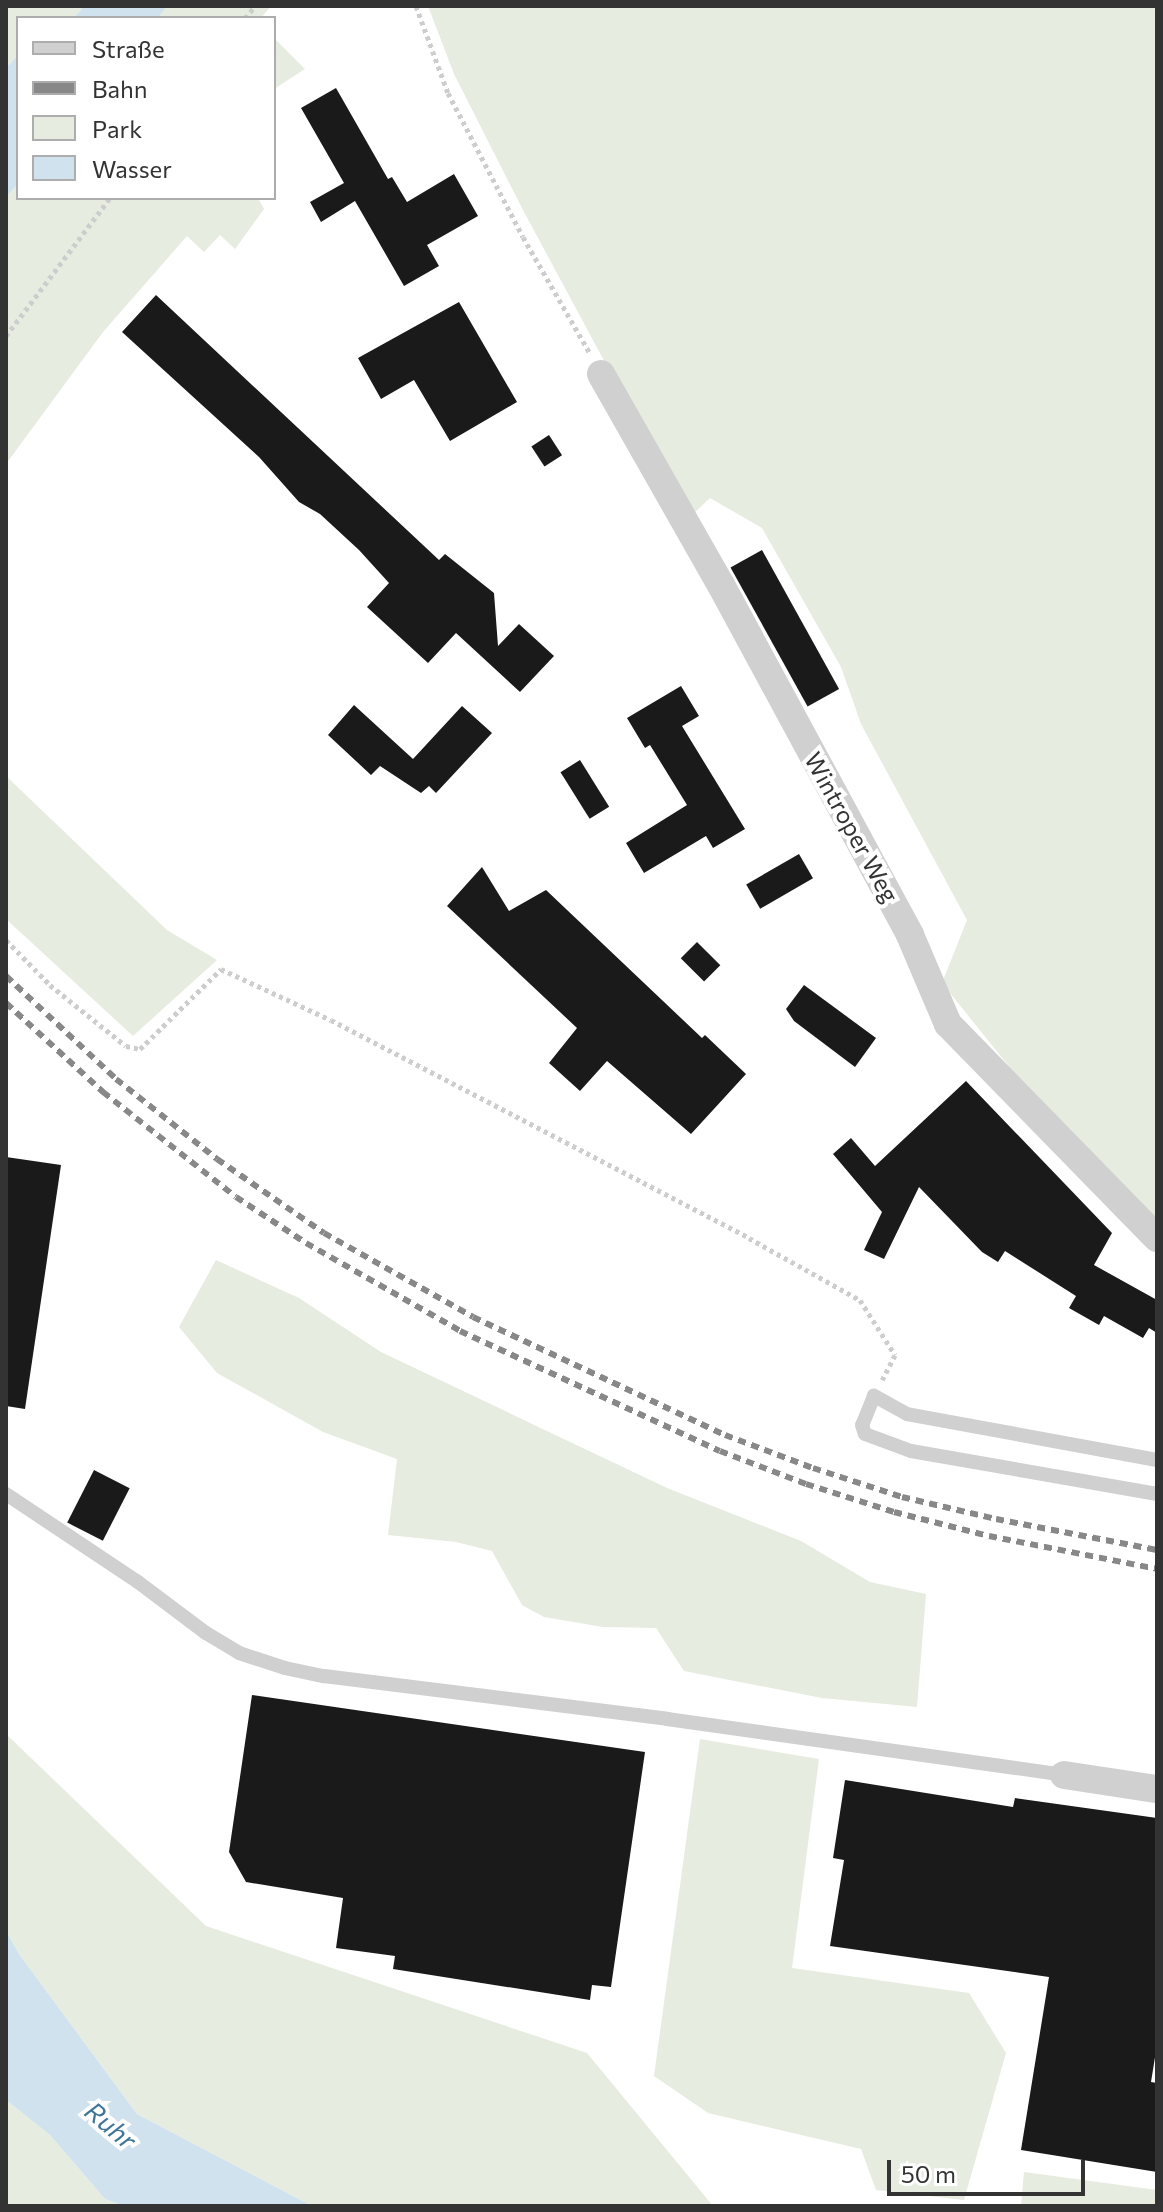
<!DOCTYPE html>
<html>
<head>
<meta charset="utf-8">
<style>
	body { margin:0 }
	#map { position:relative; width:1163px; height:2212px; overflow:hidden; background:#fff; font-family:Commissioner,sans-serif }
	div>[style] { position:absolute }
	.green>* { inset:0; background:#e6ecdf }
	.water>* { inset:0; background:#cfe2ee }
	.building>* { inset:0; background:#1a1a1a; transform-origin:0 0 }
	.path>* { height:5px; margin-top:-2.5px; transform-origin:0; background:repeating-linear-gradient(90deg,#cdcdcd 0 4px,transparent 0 8px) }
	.service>* { height:14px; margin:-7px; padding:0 7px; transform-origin:7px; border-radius:7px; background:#d0d0d0 }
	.minor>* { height:28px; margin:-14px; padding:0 14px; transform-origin:14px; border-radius:14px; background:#d0d0d0 }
	.rail>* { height:6px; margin-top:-3px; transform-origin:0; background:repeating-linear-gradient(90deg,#888 0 8px,transparent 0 14px) }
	span { translate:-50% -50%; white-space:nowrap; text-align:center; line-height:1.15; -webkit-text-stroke:8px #fff; paint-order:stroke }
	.street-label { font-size:24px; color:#333 }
	.water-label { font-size:26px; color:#3f7597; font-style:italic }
	.frame { position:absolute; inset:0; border:8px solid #333; pointer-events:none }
	.legend { position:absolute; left:16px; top:16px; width:260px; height:184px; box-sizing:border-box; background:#fff; border:2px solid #adadad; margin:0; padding:10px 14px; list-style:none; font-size:24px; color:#333 }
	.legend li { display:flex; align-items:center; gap:16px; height:40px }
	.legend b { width:40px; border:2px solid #adadad }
	.scale { position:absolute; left:887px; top:2160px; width:198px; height:36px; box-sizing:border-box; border:4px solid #333; border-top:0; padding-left:10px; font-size:24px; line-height:28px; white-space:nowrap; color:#333; -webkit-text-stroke:6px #fff; paint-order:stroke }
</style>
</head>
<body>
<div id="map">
	<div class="green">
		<i style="clip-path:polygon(6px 6px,84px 6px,74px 18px,18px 18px,18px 55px,6px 68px)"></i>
		<i style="clip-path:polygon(167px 6px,271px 6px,261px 18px,158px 18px)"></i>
		<i style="clip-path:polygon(428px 6px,1157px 6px,1157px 1224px,1052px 1120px,942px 983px,967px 920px,861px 724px,841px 667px,762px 528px,710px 498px,694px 513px,637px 422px,523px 210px,454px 74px)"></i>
		<i style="clip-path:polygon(274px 38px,305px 69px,274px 89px)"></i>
		<i style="clip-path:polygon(18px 184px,18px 198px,258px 198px,264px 209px,235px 249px,220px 235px,204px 252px,187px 236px,103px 332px,6px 464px,6px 197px)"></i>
		<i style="clip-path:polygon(6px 776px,167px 930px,217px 960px,133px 1036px,6px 919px)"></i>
		<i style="clip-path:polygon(216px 1260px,299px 1298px,381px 1352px,667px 1488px,801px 1541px,870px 1582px,926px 1594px,917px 1707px,822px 1698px,684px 1671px,656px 1628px,603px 1627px,544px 1617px,522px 1605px,492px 1551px,456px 1542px,388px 1535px,397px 1459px,323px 1432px,217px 1373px,179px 1327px)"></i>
		<i style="clip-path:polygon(6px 1734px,206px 1926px,587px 2053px,713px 2206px,312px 2206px,137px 2114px,19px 1954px,6px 1931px)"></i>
		<i style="clip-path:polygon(700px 1739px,819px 1759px,792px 1968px,969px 1993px,1006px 2053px,964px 2200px,876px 2190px,861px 2149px,708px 2113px,654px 2076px)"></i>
		<i style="clip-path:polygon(6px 2100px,50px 2135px,105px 2199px,124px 2206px,6px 2206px)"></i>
		<i style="clip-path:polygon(1024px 2172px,1157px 2190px,1157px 2206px,1021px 2206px)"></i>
	</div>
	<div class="water">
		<i style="clip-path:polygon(84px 6px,167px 6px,158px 18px,74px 18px)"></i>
		<i style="clip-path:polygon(18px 55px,18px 184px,6px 197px,6px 68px)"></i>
		<i style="clip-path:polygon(6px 1931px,19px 1954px,137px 2114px,312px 2206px,124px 2206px,105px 2199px,50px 2135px,6px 2100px)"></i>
	</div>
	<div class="building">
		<i style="clip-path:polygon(336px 88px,388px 179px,392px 177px,407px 202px,454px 174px,478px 216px,427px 245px,439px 266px,404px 286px,355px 201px,321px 222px,310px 202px,344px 183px,301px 108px)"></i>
		<i style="clip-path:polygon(156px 295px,439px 560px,445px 554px,494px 593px,498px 646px,519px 624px,554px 656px,520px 692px,456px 633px,428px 663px,367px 607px,389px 583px,359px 550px,320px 514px,299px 502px,259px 457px,122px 332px)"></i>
		<i style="clip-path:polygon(459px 302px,517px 402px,450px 441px,414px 380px,381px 399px,358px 358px)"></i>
		<i style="left:549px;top:435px;width:24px;height:21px;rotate:57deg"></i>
		<i style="left:762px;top:550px;width:159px;height:36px;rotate:61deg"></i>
		<i style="clip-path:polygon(681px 686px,699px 716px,682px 726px,745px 829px,713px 848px,706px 836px,644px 873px,626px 843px,687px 805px,650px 745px,645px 748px,627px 718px)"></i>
		<i style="clip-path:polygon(354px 705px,413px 759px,462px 706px,492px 733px,436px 793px,429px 786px,421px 793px,380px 766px,371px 775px,328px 735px)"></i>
		<i style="left:580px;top:760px;width:55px;height:23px;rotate:58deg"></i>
		<i style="left:799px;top:854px;width:28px;height:61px;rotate:60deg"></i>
		<i style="clip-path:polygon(482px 867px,509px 911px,546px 890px,702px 1038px,705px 1035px,746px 1074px,691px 1134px,607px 1061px,580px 1091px,549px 1063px,577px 1028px,447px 906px)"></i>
		<i style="left:697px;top:942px;width:33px;height:23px;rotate:45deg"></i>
		<i style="clip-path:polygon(804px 985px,876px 1038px,855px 1067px,794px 1021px,786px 1009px)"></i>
		<i style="clip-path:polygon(966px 1081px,1112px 1233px,1094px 1265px,1157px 1300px,1157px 1333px,1149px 1328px,1143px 1338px,1104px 1316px,1099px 1325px,1069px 1308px,1076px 1296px,1005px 1251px,998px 1262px,982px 1252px,919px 1187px,884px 1259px,864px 1250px,882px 1212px,833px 1154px,851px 1138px,875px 1166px)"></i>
		<i style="clip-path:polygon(6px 1157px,61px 1165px,25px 1409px,6px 1406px)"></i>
		<i style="left:94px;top:1470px;width:40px;height:59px;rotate:27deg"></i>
		<i style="clip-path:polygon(252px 1695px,645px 1752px,611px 1987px,592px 1985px,590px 2000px,393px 1969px,395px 1956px,336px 1948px,343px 1898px,246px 1882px,229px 1852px)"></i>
		<i style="clip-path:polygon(845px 1780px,1013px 1807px,1015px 1798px,1157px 1818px,1157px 2045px,1151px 2082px,1157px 2083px,1157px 2172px,1021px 2150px,1049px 1977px,830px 1946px,844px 1860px,833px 1858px)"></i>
	</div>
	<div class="path">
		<i style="left:416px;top:6px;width:93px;rotate:69.8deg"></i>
		<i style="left:448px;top:93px;width:162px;rotate:62.5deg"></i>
		<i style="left:523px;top:237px;width:133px;rotate:60.1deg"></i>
		<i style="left:245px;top:18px;width:16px;rotate:-50deg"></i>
		<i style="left:6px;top:336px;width:173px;rotate:-53deg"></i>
		<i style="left:6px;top:940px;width:63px;rotate:45.6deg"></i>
		<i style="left:50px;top:985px;width:97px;rotate:38.8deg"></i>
		<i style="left:126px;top:1046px;width:14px;rotate:12deg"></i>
		<i style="left:140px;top:1049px;width:114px;rotate:-44.6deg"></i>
		<i style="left:221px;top:969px;width:121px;rotate:24.9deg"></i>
		<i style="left:331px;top:1020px;width:471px;rotate:27.5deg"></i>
		<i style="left:749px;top:1238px;width:127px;rotate:29.2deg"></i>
		<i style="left:860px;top:1300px;width:65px;rotate:57.5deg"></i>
		<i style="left:895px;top:1355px;width:28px;rotate:117deg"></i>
	</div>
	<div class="service">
		<i style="left:1157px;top:1460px;width:254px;rotate:-169.6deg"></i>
		<i style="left:907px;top:1414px;width:38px;rotate:-151deg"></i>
		<i style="left:874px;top:1396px;width:31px;rotate:112deg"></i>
		<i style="left:862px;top:1425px;width:9px;rotate:72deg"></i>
		<i style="left:865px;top:1434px;width:49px;rotate:20.3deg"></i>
		<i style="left:911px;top:1451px;width:250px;rotate:9.9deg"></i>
		<i style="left:6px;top:1494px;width:159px;rotate:33.7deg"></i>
		<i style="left:138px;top:1582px;width:85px;rotate:36.9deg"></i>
		<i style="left:206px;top:1633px;width:39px;rotate:31deg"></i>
		<i style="left:239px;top:1653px;width:48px;rotate:18.1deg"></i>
		<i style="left:285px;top:1668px;width:40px;rotate:12deg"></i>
		<i style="left:324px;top:1676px;width:346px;rotate:7.1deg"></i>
		<i style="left:667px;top:1719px;width:401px;rotate:8deg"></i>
	</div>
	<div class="minor">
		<i style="left:601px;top:374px;width:243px;rotate:60.4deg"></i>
		<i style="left:721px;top:585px;width:398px;rotate:61.6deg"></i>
		<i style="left:910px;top:935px;width:97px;rotate:66.9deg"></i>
		<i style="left:948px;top:1024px;width:299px;rotate:45.7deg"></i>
		<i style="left:1064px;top:1775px;width:94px;rotate:8.6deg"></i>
	</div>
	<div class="rail">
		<i style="left:6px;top:976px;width:151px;rotate:43.1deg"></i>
		<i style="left:116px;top:1079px;width:129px;rotate:38.4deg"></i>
		<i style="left:217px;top:1159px;width:130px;rotate:34.7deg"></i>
		<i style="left:324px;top:1233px;width:171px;rotate:29.4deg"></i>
		<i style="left:473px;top:1317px;width:278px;rotate:25.1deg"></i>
		<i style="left:725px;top:1435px;width:94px;rotate:20.6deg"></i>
		<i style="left:813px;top:1468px;width:94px;rotate:18deg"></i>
		<i style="left:902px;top:1497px;width:97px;rotate:13.2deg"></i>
		<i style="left:996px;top:1519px;width:164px;rotate:10.9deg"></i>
		<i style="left:6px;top:1003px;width:132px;rotate:42.5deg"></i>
		<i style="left:103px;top:1092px;width:169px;rotate:38.3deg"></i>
		<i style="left:236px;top:1197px;width:84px;rotate:33.3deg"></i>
		<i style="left:306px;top:1243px;width:177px;rotate:29.7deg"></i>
		<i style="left:460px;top:1331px;width:286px;rotate:24.8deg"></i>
		<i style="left:720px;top:1451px;width:92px;rotate:21deg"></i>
		<i style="left:806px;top:1484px;width:92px;rotate:17.7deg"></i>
		<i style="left:894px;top:1512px;width:98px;rotate:14.2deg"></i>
		<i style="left:989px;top:1536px;width:171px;rotate:11.1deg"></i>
	</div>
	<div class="street-label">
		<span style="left:852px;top:827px;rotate:61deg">Wintroper Weg</span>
	</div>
	<div class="water-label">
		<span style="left:111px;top:2125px;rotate:40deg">Ruhr</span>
	</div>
	<div class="frame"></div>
	<ul class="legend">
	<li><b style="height:10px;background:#d0d0d0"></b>Straße</li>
	<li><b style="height:10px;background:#888"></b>Bahn</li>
	<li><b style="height:22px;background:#e6ecdf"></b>Park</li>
	<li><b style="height:22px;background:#cfe2ee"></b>Wasser</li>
	</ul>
	<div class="scale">50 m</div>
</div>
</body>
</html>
